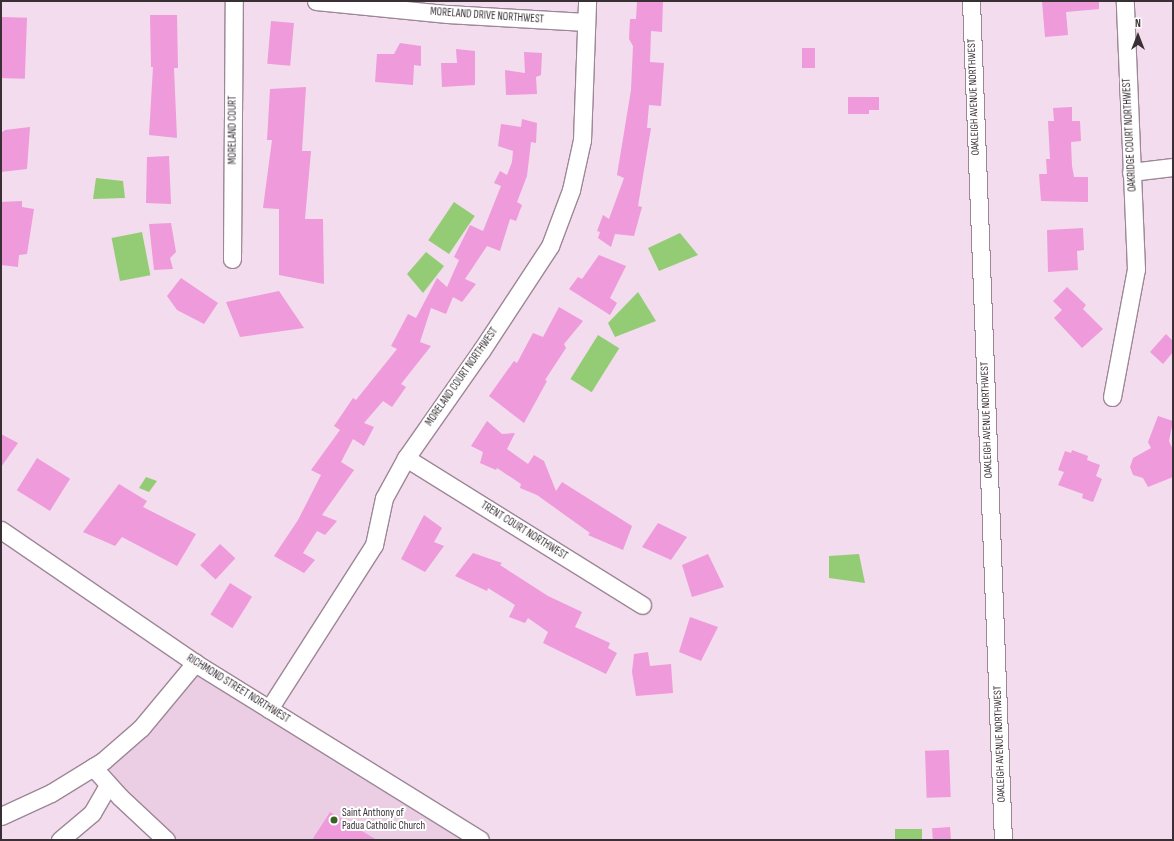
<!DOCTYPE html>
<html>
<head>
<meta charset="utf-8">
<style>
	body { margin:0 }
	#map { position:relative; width:1174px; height:841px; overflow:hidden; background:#f3dced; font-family:"Sofia Sans Condensed",sans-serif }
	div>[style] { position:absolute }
	.built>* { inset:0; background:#ebcee3 }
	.water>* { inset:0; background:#94cc76; transform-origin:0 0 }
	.building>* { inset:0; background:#ee9adb; transform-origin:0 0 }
	.roads { filter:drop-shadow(1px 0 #9d8797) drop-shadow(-1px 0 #9d8797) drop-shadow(0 1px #9d8797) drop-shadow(0 -1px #9d8797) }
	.minor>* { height:17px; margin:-8.5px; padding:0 8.5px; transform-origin:8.5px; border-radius:8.5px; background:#fff }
	.dots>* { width:11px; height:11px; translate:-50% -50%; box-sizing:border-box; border:2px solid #fff; border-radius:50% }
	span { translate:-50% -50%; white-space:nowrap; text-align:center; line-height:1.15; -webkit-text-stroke:4px #fff; paint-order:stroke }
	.street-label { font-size:11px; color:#393036 }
	.poi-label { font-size:11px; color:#393036 }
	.left { translate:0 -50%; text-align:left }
	.frame { position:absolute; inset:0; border:2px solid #393036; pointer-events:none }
	.north { position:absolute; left:1118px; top:16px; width:40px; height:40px; -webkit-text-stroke:3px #fff; paint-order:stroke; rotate:0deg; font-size:11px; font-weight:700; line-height:16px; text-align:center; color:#393036 }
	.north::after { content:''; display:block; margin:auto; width:14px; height:18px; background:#393036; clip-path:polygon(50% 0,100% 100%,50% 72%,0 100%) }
</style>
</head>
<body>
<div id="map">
	<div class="built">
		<i style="clip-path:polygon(195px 663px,480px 840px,151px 840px,150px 823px,103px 761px)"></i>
	</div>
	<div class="water">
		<i style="clip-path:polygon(96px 178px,123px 181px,125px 198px,93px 199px)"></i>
		<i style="left:454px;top:202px;width:25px;height:46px;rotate:34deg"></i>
		<i style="left:142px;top:232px;width:44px;height:31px;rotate:79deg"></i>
		<i style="clip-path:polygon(680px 233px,698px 255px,659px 271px,648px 248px)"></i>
		<i style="clip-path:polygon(426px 252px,444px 266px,423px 293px,407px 274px)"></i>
		<i style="clip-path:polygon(638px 292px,656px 321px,615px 337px,608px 323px)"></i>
		<i style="left:598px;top:335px;width:25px;height:52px;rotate:32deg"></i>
		<i style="clip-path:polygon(146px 477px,157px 481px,149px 492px,139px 488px)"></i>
		<i style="clip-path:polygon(859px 554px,865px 583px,829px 578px,829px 556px)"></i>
		<i style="left:895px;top:829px;width:27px;height:11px"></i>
	</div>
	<div class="building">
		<i style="clip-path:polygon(637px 1px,663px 1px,662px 32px,651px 31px,650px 62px,664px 63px,661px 106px,649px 105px,647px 128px,651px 128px,638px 206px,642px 207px,634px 236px,615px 234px,611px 247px,598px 238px,600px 232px,597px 231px,603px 215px,609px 219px,624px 178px,617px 175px,631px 90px,633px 46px,629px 39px,630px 19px,636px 19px)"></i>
		<i style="clip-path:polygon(1042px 1px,1099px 1px,1099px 9px,1066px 12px,1068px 35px,1045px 37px)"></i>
		<i style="clip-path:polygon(150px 15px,177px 15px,178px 68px,174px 68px,177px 138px,149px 135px,153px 67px,151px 67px)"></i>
		<i style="left:2px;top:17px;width:25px;height:61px;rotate:2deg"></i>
		<i style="left:271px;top:21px;width:23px;height:43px;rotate:5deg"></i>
		<i style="clip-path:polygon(400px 43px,421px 46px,421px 66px,414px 65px,413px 85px,375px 82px,377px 54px,394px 54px)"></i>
		<i style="left:802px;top:48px;width:13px;height:20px"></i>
		<i style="clip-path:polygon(456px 49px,475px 51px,475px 85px,442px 87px,441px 63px,457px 63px)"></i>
		<i style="clip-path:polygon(524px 52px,542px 53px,541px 75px,536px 77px,537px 94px,506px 95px,505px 70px,525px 73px)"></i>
		<i style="clip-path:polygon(306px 87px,302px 151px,311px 151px,305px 219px,323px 219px,324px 284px,279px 275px,279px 209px,263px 208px,272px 140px,267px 140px,270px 89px)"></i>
		<i style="clip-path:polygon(848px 97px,879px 97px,879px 110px,869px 110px,869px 114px,848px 114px)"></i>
		<i style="clip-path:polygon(1072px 107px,1072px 121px,1080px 121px,1081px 141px,1071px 142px,1072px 166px,1074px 177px,1088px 177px,1088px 202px,1041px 201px,1039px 174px,1047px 174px,1046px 159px,1050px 159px,1048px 121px,1054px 121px,1053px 108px)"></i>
		<i style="clip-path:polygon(522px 119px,537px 123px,536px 143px,531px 142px,527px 176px,517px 202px,522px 205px,516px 221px,510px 219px,500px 251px,487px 246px,465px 279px,476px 284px,462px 302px,453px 297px,446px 314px,431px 308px,420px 342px,431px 346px,401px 384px,406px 387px,392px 407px,383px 401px,364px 423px,374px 427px,364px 446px,353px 439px,341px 462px,354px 470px,322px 515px,337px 521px,325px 535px,317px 531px,303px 553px,315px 560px,304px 573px,274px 556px,298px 520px,321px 475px,311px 470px,340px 430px,334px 426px,353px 398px,356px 400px,397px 349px,391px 346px,408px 314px,416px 318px,437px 278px,447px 287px,459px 260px,454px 257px,470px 225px,483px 231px,501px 186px,494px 183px,500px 171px,507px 175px,512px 162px,513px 151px,498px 146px,501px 124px,521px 127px)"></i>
		<i style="clip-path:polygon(30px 127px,27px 169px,1px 172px,1px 133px,5px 130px)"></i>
		<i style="clip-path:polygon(169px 156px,171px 204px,146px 203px,147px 157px)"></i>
		<i style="clip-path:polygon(22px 201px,22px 207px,34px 209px,27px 254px,19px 255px,18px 267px,1px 265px,1px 202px)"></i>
		<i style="clip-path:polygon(171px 223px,176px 252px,170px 258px,173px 269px,154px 270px,149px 224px)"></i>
		<i style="clip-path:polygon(1083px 228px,1084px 250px,1077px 251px,1078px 270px,1048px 272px,1047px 230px)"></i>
		<i style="clip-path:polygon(599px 255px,626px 266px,610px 298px,617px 303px,610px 315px,569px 289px,578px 277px,582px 279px)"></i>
		<i style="clip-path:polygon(181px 278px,218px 303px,204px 324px,177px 310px,167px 296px)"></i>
		<i style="clip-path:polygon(1067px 287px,1086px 305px,1083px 309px,1103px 329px,1082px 348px,1054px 318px,1062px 310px,1053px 301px)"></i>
		<i style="clip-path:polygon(279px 291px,304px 328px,240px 337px,226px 302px)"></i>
		<i style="clip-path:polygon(559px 307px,583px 321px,564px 344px,566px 348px,545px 380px,547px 381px,524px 423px,489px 396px,514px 361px,517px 363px,533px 333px,543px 337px)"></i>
		<i style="clip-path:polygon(1166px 334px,1173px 341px,1173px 352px,1163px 364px,1150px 352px)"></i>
		<i style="clip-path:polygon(1158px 416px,1173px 421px,1169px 441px,1173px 450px,1173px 477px,1148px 487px,1143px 478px,1133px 475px,1130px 467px,1133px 458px,1151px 448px,1148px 442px)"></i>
		<i style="clip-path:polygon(487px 421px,502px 434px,515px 433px,507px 449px,528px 464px,534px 455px,544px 461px,556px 491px,562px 482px,632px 526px,623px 550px,588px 535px,590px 533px,537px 495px,520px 488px,521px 484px,497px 468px,496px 470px,480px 463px,483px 452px,471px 446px)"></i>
		<i style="clip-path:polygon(1px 434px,18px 443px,1px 467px)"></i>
		<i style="clip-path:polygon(1072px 450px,1088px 456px,1087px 460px,1100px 465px,1096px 476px,1102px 479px,1093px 502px,1082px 498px,1083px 494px,1058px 485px,1064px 472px,1058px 470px,1065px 451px,1071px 453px)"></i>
		<i style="left:37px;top:458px;width:39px;height:38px;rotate:32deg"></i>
		<i style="clip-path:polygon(119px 484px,147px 501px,143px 507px,196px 534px,177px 566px,122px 537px,115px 546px,83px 532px)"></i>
		<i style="clip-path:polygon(424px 515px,442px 528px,434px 542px,444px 546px,425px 572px,401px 559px)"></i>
		<i style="clip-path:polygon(658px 523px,687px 537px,671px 560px,642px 547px)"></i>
		<i style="left:220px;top:544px;width:21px;height:29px;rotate:43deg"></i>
		<i style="clip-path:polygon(473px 553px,502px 563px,500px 565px,548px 596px,582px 612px,575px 627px,610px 643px,608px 648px,617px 653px,606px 674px,543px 643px,548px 632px,528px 618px,525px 623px,509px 617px,515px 605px,488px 588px,487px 591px,455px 576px)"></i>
		<i style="clip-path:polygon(708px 554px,724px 587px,692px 597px,682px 565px)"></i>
		<i style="left:230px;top:583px;width:26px;height:37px;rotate:32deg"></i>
		<i style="clip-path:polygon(690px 617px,718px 627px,701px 661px,679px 652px)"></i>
		<i style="clip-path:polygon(648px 652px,650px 666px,671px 664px,673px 693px,636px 696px,632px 672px,634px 654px)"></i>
		<i style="left:949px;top:750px;width:47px;height:24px;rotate:88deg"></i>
		<i style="clip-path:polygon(330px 812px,377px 840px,312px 840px)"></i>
		<i style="left:950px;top:827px;width:13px;height:18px;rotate:86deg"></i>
	</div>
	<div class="roads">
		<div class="minor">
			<i style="left:316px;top:1px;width:132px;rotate:5.7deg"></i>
			<i style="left:447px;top:14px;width:139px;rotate:3.3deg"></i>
			<i style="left:971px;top:1px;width:840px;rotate:87.82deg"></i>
			<i style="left:1131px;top:172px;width:42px;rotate:-6.8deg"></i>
			<i style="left:232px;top:259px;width:258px;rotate:-89.6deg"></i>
			<i style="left:1112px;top:397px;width:130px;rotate:-79.4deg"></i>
			<i style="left:1136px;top:269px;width:268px;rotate:-92.4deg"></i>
			<i style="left:406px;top:458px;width:278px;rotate:31.9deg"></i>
			<i style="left:1px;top:530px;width:235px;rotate:34.4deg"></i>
			<i style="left:195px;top:663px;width:335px;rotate:31.8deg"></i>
			<i style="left:269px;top:709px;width:195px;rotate:-57.4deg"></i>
			<i style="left:374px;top:545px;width:48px;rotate:-78deg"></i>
			<i style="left:384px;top:498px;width:46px;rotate:-61.2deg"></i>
			<i style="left:406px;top:458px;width:131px;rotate:-55deg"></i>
			<i style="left:481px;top:351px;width:126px;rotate:-56.7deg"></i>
			<i style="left:550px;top:246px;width:60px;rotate:-69.4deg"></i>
			<i style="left:571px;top:190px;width:51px;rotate:-77.6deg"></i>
			<i style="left:582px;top:140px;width:139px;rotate:-87.9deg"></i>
			<i style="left:93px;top:767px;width:40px;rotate:48deg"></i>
			<i style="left:120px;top:797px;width:63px;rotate:43.1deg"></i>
			<i style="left:1px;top:816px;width:55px;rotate:-24.7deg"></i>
			<i style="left:51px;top:793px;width:61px;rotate:-31.6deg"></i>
			<i style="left:103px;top:761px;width:50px;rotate:-41deg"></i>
			<i style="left:141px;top:728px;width:85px;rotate:-50.3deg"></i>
			<i style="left:60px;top:840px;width:42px;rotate:-40.2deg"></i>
			<i style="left:92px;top:813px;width:32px;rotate:-60deg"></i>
		</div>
	</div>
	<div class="dots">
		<i style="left:334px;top:820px;background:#3a6320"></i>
	</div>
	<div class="street-label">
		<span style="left:487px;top:16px;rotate:4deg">MORELAND DRIVE NORTHWEST</span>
		<span style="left:974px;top:97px;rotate:-92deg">OAKLEIGH AVENUE NORTHWEST</span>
		<span style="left:233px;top:130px;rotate:-90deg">MORELAND COURT</span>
		<span style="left:1130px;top:135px;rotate:-93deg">OAKRIDGE COURT NORTHWEST</span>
		<span style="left:462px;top:377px;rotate:-55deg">MORELAND COURT NORTHWEST</span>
		<span style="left:987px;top:420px;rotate:-92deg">OAKLEIGH AVENUE NORTHWEST</span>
		<span style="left:524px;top:531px;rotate:32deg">TRENT COURT NORTHWEST</span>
		<span style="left:238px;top:689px;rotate:32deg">RICHMOND STREET NORTHWEST</span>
		<span style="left:1000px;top:744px;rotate:-92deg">OAKLEIGH AVENUE NORTHWEST</span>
	</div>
	<div class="poi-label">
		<span class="left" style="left:342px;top:820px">Saint Anthony of<br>Padua Catholic Church</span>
	</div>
	<div class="frame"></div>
	<div class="north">N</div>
</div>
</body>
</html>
